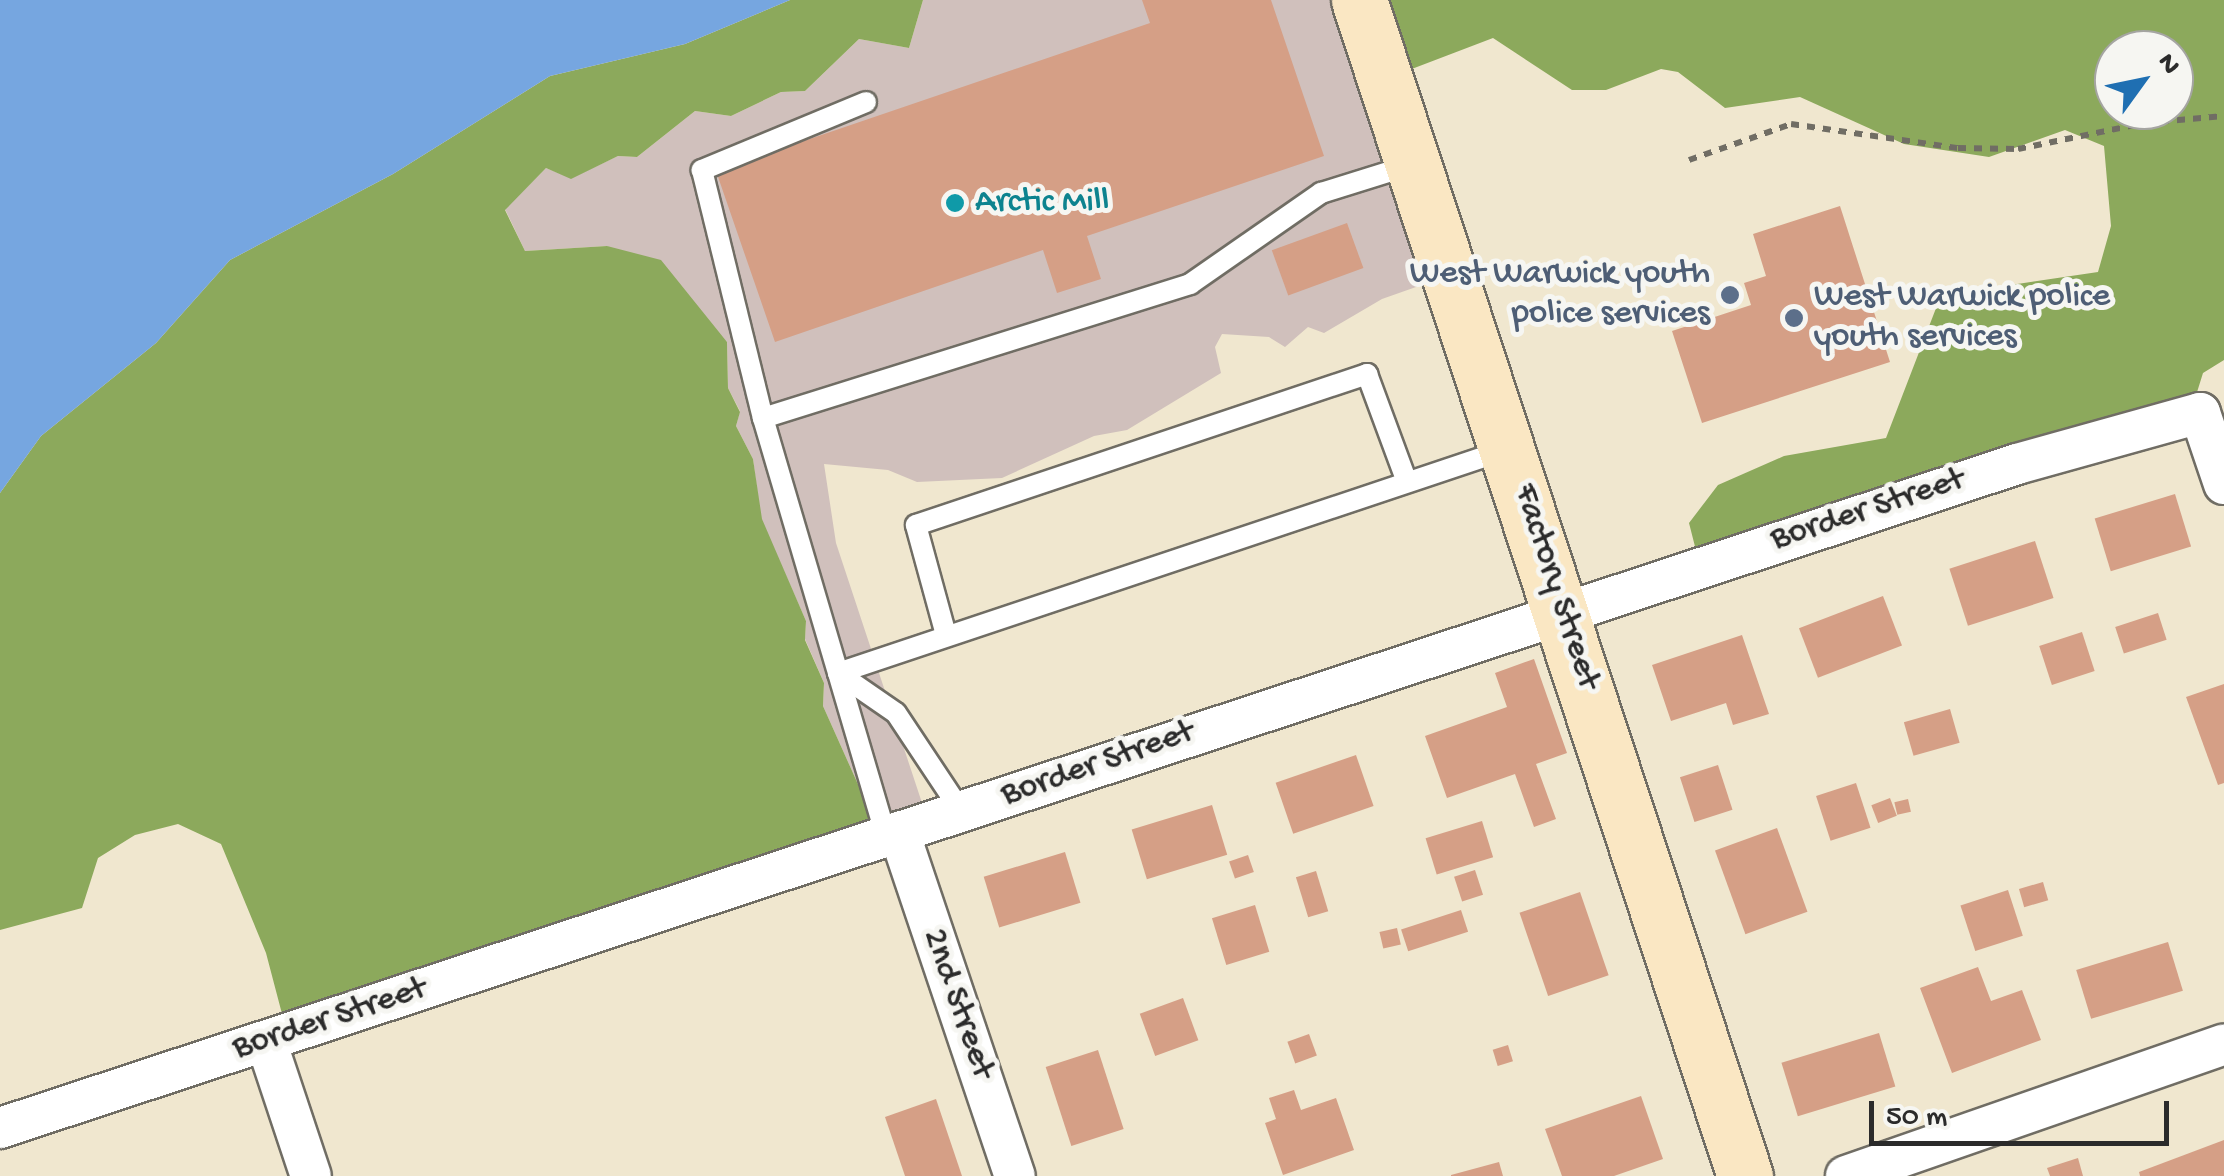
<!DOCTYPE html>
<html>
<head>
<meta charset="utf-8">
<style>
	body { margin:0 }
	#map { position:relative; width:2224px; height:1176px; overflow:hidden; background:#f0e7cf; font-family:"Gochi Hand",sans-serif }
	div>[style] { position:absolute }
	.industrial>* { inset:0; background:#d0c0bc }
	.forest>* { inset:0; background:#8ca95c }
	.water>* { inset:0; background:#76a6e0 }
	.building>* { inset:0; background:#d59f86; transform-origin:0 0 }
	.path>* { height:6px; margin-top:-3px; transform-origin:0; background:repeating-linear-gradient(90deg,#706d64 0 8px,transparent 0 16px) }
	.roads { filter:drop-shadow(2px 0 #706d64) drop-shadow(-2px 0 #706d64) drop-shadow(0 2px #706d64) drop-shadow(0 -2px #706d64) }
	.lane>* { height:20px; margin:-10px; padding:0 10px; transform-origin:10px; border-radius:10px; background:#fff }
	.street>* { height:40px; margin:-20px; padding:0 20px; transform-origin:20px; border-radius:20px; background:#fff }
	.secondary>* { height:55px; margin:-27.5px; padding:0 27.5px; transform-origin:27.5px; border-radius:27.5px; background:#fae7c3 }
	.dots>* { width:28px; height:28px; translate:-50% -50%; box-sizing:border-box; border:5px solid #f6f6f2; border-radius:50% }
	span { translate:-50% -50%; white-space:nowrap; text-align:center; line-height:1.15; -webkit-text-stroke:10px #f6f6f2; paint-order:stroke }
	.culture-label { font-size:35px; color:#0d838f }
	.left { translate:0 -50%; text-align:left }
	.service-label { font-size:35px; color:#4e5e75 }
	.right { translate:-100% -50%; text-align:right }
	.street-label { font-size:35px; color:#2b2b2b }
	.north { position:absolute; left:2094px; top:30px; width:100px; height:100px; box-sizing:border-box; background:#f6f6f2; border:2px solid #a5a5a2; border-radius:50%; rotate:57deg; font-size:28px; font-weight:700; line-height:40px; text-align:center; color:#2b2b2b }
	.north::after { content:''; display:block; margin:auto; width:35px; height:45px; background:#1f6fb2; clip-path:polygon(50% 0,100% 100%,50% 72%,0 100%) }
	.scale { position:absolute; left:1869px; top:1101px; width:300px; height:45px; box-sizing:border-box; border:5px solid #2b2b2b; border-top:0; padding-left:12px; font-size:30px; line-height:35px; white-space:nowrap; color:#2b2b2b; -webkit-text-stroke:8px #f6f6f2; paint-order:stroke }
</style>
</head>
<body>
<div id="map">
	<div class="industrial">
		<i style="clip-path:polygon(923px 0,1346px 0,1433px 281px,1382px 299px,1324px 333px,1308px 327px,1285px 347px,1269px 337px,1222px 334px,1215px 347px,1221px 373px,1127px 430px,1094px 436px,1002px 478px,917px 482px,888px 470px,824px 464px,836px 543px,926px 815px,878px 829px,823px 706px,824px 683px,805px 639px,806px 621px,761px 519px,753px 459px,736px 426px,740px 411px,728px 388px,727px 342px,607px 246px,525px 251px,505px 209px,546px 168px,571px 178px,618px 156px,637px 157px,695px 111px,731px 116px,781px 92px,805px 91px,859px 39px,909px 48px)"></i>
	</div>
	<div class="forest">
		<i style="clip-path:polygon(790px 0,923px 0,909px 48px,859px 39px,805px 91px,781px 92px,731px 116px,695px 111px,637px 157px,618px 156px,571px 179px,546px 168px,505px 210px,525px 251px,607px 246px,661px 260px,727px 342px,728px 388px,740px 412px,736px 426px,753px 459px,762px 519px,806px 621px,805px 640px,824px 683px,823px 706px,878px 829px,286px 1029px,266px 953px,221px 844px,178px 824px,135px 835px,98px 858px,82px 908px,0 930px,0 493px,41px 436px,156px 343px,230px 260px,393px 174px,550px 76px,685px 44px)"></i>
		<i style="clip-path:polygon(evenodd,1346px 0,2224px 0,2224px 360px,2203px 373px,2193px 405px,1702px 574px,1689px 523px,1718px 485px,1784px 456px,1886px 438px,1938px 303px,1977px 290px,2098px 272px,2111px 226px,2104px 146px,2065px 130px,1989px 157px,1904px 144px,1800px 97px,1725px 108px,1678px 72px,1661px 69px,1606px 90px,1572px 90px,1493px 38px,1375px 83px,1346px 0,2114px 50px,2174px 50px,2174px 110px,2114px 110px,2114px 50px)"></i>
	</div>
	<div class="water">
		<i style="clip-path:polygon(0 0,790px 0,685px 44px,550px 76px,393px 174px,230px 260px,156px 343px,41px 436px,0 493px)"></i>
	</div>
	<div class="building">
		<i style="clip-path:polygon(1142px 0,1271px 0,1324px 156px,1087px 236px,1101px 279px,1057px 293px,1043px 250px,775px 342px,716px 171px,1150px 23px)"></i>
		<i style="clip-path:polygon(1840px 206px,1890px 362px,1702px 423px,1672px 331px,1751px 305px,1744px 283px,1766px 276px,1753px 234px)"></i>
		<i style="left:1347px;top:223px;width:48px;height:80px;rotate:70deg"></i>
		<i style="left:2175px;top:494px;width:55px;height:84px;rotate:73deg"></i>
		<i style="left:2035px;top:541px;width:60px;height:90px;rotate:72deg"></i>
		<i style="left:1883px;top:596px;width:53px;height:90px;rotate:69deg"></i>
		<i style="left:2158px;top:613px;width:28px;height:45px;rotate:72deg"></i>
		<i style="left:2082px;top:632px;width:41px;height:45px;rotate:72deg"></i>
		<i style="clip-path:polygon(1742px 635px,1769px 714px,1733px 725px,1726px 703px,1671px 721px,1652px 665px)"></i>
		<i style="clip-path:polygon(1534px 659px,1567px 753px,1536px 764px,1556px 819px,1534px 827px,1515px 774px,1447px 798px,1425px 736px,1507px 707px,1495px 673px)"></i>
		<i style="clip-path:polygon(2224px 684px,2224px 783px,2218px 785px,2186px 697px)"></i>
		<i style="left:1950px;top:709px;width:35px;height:48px;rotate:74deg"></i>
		<i style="left:1356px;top:755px;width:54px;height:85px;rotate:71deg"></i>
		<i style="left:1718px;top:765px;width:47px;height:40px;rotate:72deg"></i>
		<i style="left:1856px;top:783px;width:47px;height:42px;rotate:72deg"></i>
		<i style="left:1890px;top:798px;width:19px;height:20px;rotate:69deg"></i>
		<i style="left:1908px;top:799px;width:13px;height:14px;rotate:77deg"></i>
		<i style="left:1212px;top:805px;width:52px;height:84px;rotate:73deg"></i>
		<i style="left:1482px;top:821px;width:38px;height:59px;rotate:73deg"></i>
		<i style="left:1777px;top:828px;width:89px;height:66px;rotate:70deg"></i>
		<i style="left:1065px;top:852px;width:53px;height:85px;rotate:73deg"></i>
		<i style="left:1248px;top:855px;width:18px;height:20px;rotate:71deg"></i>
		<i style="left:1475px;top:870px;width:26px;height:22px;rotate:72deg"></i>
		<i style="left:1316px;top:871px;width:42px;height:21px;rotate:73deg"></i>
		<i style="left:2043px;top:882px;width:19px;height:25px;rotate:74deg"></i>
		<i style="left:2008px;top:890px;width:48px;height:50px;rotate:72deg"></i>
		<i style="left:1580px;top:892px;width:88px;height:64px;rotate:71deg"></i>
		<i style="left:1255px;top:905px;width:49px;height:45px;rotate:73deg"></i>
		<i style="left:1461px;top:910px;width:23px;height:63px;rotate:72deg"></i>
		<i style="left:1397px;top:928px;width:17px;height:18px;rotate:77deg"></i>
		<i style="left:2168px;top:942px;width:51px;height:96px;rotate:73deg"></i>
		<i style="clip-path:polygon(1978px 967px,1991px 1001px,2022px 990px,2041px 1040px,1952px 1073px,1920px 988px)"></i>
		<i style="left:1183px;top:998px;width:45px;height:46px;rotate:70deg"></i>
		<i style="left:1879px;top:1033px;width:56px;height:102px;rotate:73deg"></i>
		<i style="left:1309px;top:1034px;width:23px;height:23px;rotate:70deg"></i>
		<i style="left:1508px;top:1045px;width:17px;height:16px;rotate:73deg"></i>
		<i style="left:1098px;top:1050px;width:83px;height:55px;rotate:72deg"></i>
		<i style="clip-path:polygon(1294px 1090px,1301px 1110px,1336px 1098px,1354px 1150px,1283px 1175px,1265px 1123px,1276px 1119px,1269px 1098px)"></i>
		<i style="clip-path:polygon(1641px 1096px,1663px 1159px,1614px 1176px,1562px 1176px,1545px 1129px)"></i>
		<i style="clip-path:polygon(936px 1099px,962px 1176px,905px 1176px,885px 1117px)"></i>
		<i style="clip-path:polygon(2224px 1140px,2224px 1176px,2140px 1176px,2139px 1172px)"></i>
		<i style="clip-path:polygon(2078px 1158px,2083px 1176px,2050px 1176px,2047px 1168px)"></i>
		<i style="clip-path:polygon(1499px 1162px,1503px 1176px,1451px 1176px,1451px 1175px)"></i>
	</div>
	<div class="path">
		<i style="left:1689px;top:160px;width:108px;rotate:-19.4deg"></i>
		<i style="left:1791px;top:124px;width:169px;rotate:8.2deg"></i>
		<i style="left:1958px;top:148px;width:60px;rotate:1deg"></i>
		<i style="left:2018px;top:149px;width:130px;rotate:-11.6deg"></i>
		<i style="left:2145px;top:123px;width:79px;rotate:-5.1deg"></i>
	</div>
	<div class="roads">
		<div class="lane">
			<i style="left:866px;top:102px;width:178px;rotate:157.5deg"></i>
			<i style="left:702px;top:170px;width:255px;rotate:76.2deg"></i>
			<i style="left:763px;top:418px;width:436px;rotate:73.6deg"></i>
			<i style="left:763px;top:418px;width:448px;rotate:-17.4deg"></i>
			<i style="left:1190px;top:284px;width:160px;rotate:-34.8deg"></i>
			<i style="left:1321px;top:193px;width:94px;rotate:-17.3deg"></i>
			<i style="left:946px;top:635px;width:114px;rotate:-105.3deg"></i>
			<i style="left:916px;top:525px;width:476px;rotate:-18.5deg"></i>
			<i style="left:1367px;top:374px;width:115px;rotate:69.7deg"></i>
			<i style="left:838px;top:673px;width:703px;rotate:-18.49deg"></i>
			<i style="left:838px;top:673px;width:70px;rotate:34.6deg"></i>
			<i style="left:896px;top:713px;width:118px;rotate:56.4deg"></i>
		</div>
		<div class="street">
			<i style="left:899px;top:832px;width:363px;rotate:71.4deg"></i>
			<i style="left:266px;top:1041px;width:142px;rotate:71.6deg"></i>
			<i style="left:0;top:1128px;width:2123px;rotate:-18.22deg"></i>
			<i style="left:2017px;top:464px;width:190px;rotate:-15.6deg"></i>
			<i style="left:2200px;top:413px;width:75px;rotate:71.3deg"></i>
			<i style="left:1846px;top:1176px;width:400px;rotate:-19.2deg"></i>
		</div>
		<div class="secondary">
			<i style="left:1359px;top:0;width:1238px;rotate:71.83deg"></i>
		</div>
	</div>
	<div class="dots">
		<i style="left:955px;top:203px;background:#0f9aa8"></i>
		<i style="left:1730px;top:295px;background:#5c6f8a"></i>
		<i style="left:1794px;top:318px;background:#5c6f8a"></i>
	</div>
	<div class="culture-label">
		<span class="left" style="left:975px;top:203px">Arctic Mill</span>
	</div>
	<div class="service-label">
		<span class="right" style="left:1710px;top:295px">West Warwick youth<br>police services</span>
		<span class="left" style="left:1814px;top:318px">West Warwick police<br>youth services</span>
	</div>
	<div class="street-label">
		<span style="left:1868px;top:511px;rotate:-18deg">Border Street</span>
		<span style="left:1555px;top:587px;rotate:72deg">Factory Street</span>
		<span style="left:1098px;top:765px;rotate:-19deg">Border Street</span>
		<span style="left:957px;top:1004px;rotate:71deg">2nd Street</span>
		<span style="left:330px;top:1020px;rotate:-18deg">Border Street</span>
	</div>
	<div class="north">N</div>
	<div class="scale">50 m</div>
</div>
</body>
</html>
